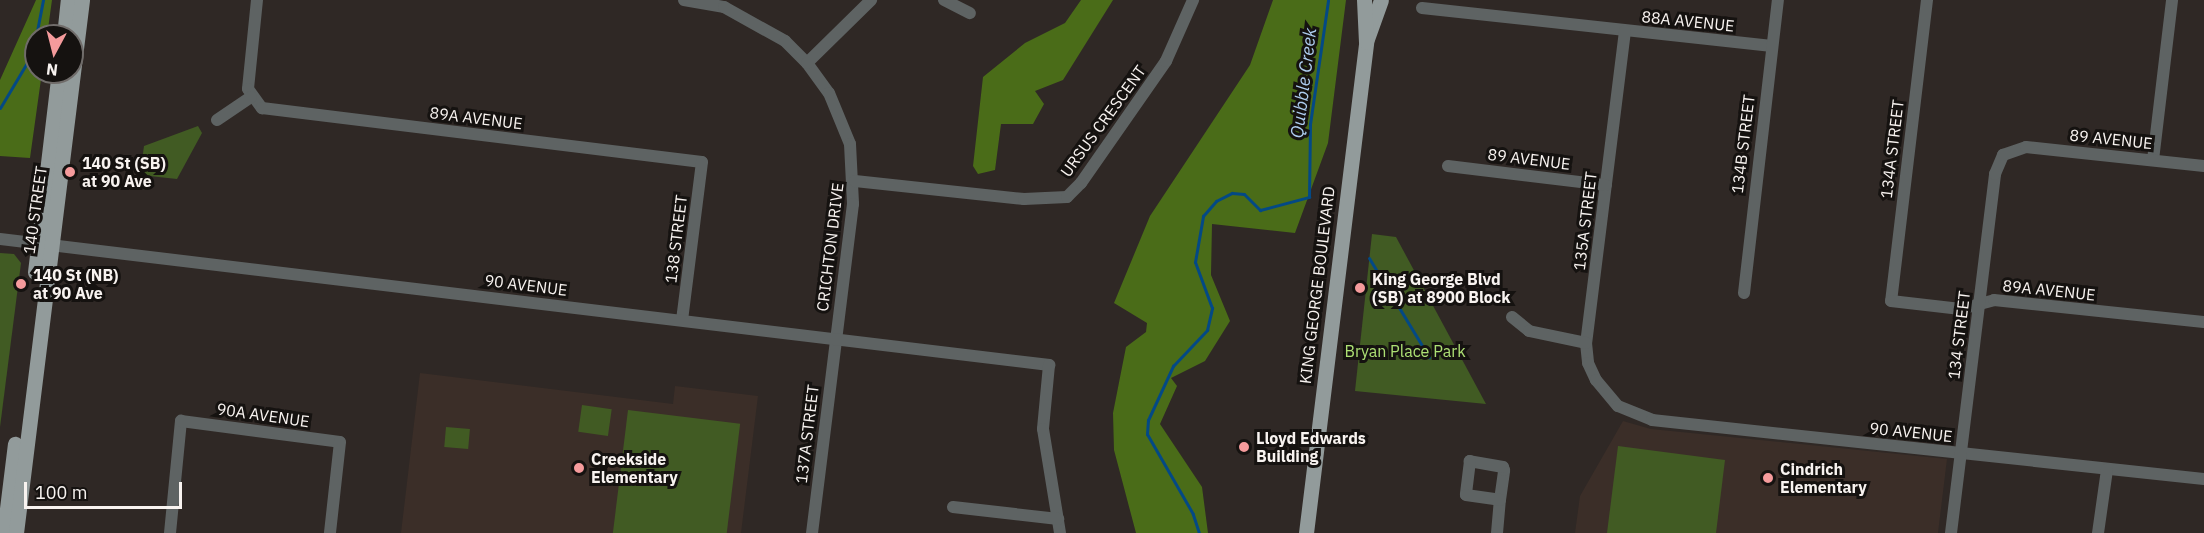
<!DOCTYPE html>
<html>
<head>
<meta charset="utf-8">
<style>
	body { margin:0 }
	#map { position:relative; width:2204px; height:533px; overflow:hidden; background:#2f2825; font-family:"IBM Plex Sans",sans-serif }
	div>[style] { position:absolute }
	.built>* { inset:0; background:#3b2e28 }
	.green>* { inset:0; background:#415b23; transform-origin:0 0 }
	.forest>* { inset:0; background:#4a6c18 }
	.stream>* { height:3px; margin:-1.5px; padding:0 1.5px; transform-origin:1.5px; border-radius:1.5px; background:#034985 }
	.minor>* { height:12px; margin:-6px; padding:0 6px; transform-origin:6px; border-radius:6px; background:#5e6363 }
	.major>* { height:15px; margin:-7.5px; padding:0 7.5px; transform-origin:7.5px; border-radius:7.5px; background:#929b9b }
	.dots>* { width:16px; height:16px; translate:-50% -50%; box-sizing:border-box; border:3px solid #151210; border-radius:50% }
	span { translate:-50% -50%; white-space:nowrap; text-align:center; line-height:1.15; -webkit-text-stroke:6px #151210; paint-order:stroke }
	.street-label { font-size:16px; color:#f8f3f0 }
	.poi-label { font-size:16px; color:#f8f3f0; font-weight:700 }
	.left { translate:0 -50%; text-align:left }
	.park-label { font-size:16px; color:#ade074 }
	.water-label { font-size:18px; color:#aecdef; font-style:italic }
	.north { position:absolute; left:24px; top:24px; width:60px; height:60px; box-sizing:border-box; background:#151210; border:2px solid #706c6a; border-radius:50%; rotate:187deg; font-size:16px; font-weight:700; line-height:24px; text-align:center; color:#f8f3f0 }
	.north::after { content:''; display:block; margin:auto; width:21px; height:27px; background:#f59b9c; clip-path:polygon(50% 0,100% 100%,50% 72%,0 100%) }
	.scale { position:absolute; left:24px; top:482px; width:158px; height:27px; box-sizing:border-box; border:3px solid #f8f3f0; border-top:0; padding-left:8px; font-size:18px; line-height:21px; white-space:nowrap; color:#f8f3f0; -webkit-text-stroke:4px #151210; paint-order:stroke }
</style>
</head>
<body>
<div id="map">
	<div class="built">
		<i style="clip-path:polygon(420px 373px,673px 404px,675px 386px,758px 396px,741px 533px,401px 533px)"></i>
		<i style="clip-path:polygon(1623px 421px,1651px 429px,1947px 459px,1938px 533px,1575px 533px,1580px 496px)"></i>
	</div>
	<div class="green">
		<i style="clip-path:polygon(198px 126px,202px 133px,177px 179px,140px 175px,144px 146px)"></i>
		<i style="clip-path:polygon(1372px 234px,1396px 237px,1486px 404px,1355px 391px)"></i>
		<i style="clip-path:polygon(0 253px,14px 254px,21px 263px,0 427px)"></i>
		<i style="left:582px;top:405px;width:30px;height:27px;rotate:8deg"></i>
		<i style="left:628px;top:410px;width:113px;height:124px;rotate:7deg"></i>
		<i style="left:446px;top:427px;width:24px;height:20px;rotate:5deg"></i>
		<i style="clip-path:polygon(1618px 446px,1725px 460px,1716px 533px,1607px 533px)"></i>
	</div>
	<div class="forest">
		<i style="clip-path:polygon(36px 0,52px 0,47px 36px,36px 36px,36px 72px,42px 72px,30px 158px,0 156px,0 80px)"></i>
		<i style="clip-path:polygon(1081px 0,1113px 0,1063px 80px,1035px 91px,1044px 104px,1033px 124px,1001px 124px,995px 170px,978px 174px,973px 166px,983px 77px,1025px 43px,1065px 23px)"></i>
		<i style="clip-path:polygon(1273px 0,1346px 0,1328px 143px,1295px 233px,1212px 224px,1211px 275px,1230px 321px,1205px 361px,1171px 378px,1177px 386px,1160px 424px,1202px 487px,1208px 533px,1136px 533px,1114px 450px,1113px 413px,1126px 347px,1146px 332px,1147px 323px,1114px 303px,1150px 216px,1250px 65px)"></i>
	</div>
	<div class="stream">
		<i style="left:36px;top:36px;width:37px;rotate:-79deg"></i>
		<i style="left:0;top:108px;width:55px;rotate:-59.2deg"></i>
		<i style="left:28px;top:61px;width:25px;rotate:-72deg"></i>
		<i style="left:1369px;top:258px;width:116px;rotate:58.8deg"></i>
		<i style="left:1199px;top:533px;width:20px;rotate:-108deg"></i>
		<i style="left:1193px;top:514px;width:92px;rotate:-119.9deg"></i>
		<i style="left:1147px;top:434px;width:14px;rotate:-86deg"></i>
		<i style="left:1148px;top:420px;width:60px;rotate:-65.2deg"></i>
		<i style="left:1173px;top:366px;width:50px;rotate:-46.6deg"></i>
		<i style="left:1207px;top:330px;width:23px;rotate:-77deg"></i>
		<i style="left:1212px;top:308px;width:49px;rotate:-110.3deg"></i>
		<i style="left:1195px;top:262px;width:47px;rotate:-80.1deg"></i>
		<i style="left:1203px;top:216px;width:20px;rotate:-49deg"></i>
		<i style="left:1216px;top:201px;width:18px;rotate:-27deg"></i>
		<i style="left:1232px;top:193px;width:12px;rotate:5deg"></i>
		<i style="left:1244px;top:194px;width:23px;rotate:45deg"></i>
		<i style="left:1260px;top:210px;width:51px;rotate:-14.9deg"></i>
		<i style="left:1309px;top:197px;width:73px;rotate:-89.2deg"></i>
		<i style="left:1310px;top:124px;width:125px;rotate:-81.7deg"></i>
	</div>
	<div class="minor">
		<i style="left:257px;top:0;width:89px;rotate:95.8deg"></i>
		<i style="left:248px;top:89px;width:24px;rotate:54deg"></i>
		<i style="left:262px;top:108px;width:443px;rotate:7deg"></i>
		<i style="left:702px;top:162px;width:159px;rotate:97.2deg"></i>
		<i style="left:684px;top:0;width:41px;rotate:9.9deg"></i>
		<i style="left:724px;top:7px;width:70px;rotate:29.1deg"></i>
		<i style="left:785px;top:41px;width:31px;rotate:45deg"></i>
		<i style="left:807px;top:63px;width:37px;rotate:54deg"></i>
		<i style="left:829px;top:93px;width:55px;rotate:67.6deg"></i>
		<i style="left:850px;top:144px;width:60px;rotate:87.1deg"></i>
		<i style="left:853px;top:204px;width:332px;rotate:97.1deg"></i>
		<i style="left:944px;top:0;width:29px;rotate:27deg"></i>
		<i style="left:1927px;top:0;width:303px;rotate:96.8deg"></i>
		<i style="left:1891px;top:301px;width:70px;rotate:6.5deg"></i>
		<i style="left:1961px;top:309px;width:34px;rotate:-15deg"></i>
		<i style="left:1994px;top:300px;width:211px;rotate:6deg"></i>
		<i style="left:1422px;top:8px;width:352px;rotate:6.2deg"></i>
		<i style="left:1625px;top:31px;width:314px;rotate:97.1deg"></i>
		<i style="left:1586px;top:343px;width:20px;rotate:84deg"></i>
		<i style="left:1588px;top:363px;width:19px;rotate:65deg"></i>
		<i style="left:1596px;top:380px;width:34px;rotate:50deg"></i>
		<i style="left:1618px;top:406px;width:37px;rotate:22deg"></i>
		<i style="left:1652px;top:420px;width:555px;rotate:6.1deg"></i>
		<i style="left:807px;top:63px;width:90px;rotate:-44.5deg"></i>
		<i style="left:217px;top:120px;width:41px;rotate:-34.1deg"></i>
		<i style="left:2153px;top:160px;width:161px;rotate:-83.2deg"></i>
		<i style="left:1448px;top:166px;width:159px;rotate:6.9deg"></i>
		<i style="left:855px;top:181px;width:170px;rotate:6.1deg"></i>
		<i style="left:1024px;top:199px;width:43px;rotate:-2.7deg"></i>
		<i style="left:1067px;top:197px;width:20px;rotate:-45deg"></i>
		<i style="left:1081px;top:183px;width:149px;rotate:-55.1deg"></i>
		<i style="left:1166px;top:61px;width:67px;rotate:-66.1deg"></i>
		<i style="left:0;top:239px;width:1057px;rotate:6.85deg"></i>
		<i style="left:1049px;top:365px;width:64px;rotate:95.4deg"></i>
		<i style="left:1043px;top:429px;width:105px;rotate:80.7deg"></i>
		<i style="left:1744px;top:293px;width:295px;rotate:-83.4deg"></i>
		<i style="left:1512px;top:317px;width:22px;rotate:39deg"></i>
		<i style="left:1529px;top:331px;width:58px;rotate:11.9deg"></i>
		<i style="left:953px;top:507px;width:106px;rotate:6.5deg"></i>
		<i style="left:170px;top:533px;width:113px;rotate:-84.4deg"></i>
		<i style="left:181px;top:421px;width:160px;rotate:7.5deg"></i>
		<i style="left:340px;top:442px;width:92px;rotate:96.3deg"></i>
		<i style="left:1497px;top:533px;width:33px;rotate:-85deg"></i>
		<i style="left:1500px;top:500px;width:30px;rotate:-82deg"></i>
		<i style="left:1504px;top:470px;width:3px;rotate:-108deg"></i>
		<i style="left:1503px;top:467px;width:34px;rotate:-170deg"></i>
		<i style="left:1470px;top:461px;width:34px;rotate:97deg"></i>
		<i style="left:1466px;top:495px;width:34px;rotate:8deg"></i>
		<i style="left:1951px;top:533px;width:362px;rotate:-83deg"></i>
		<i style="left:1995px;top:174px;width:21px;rotate:-67deg"></i>
		<i style="left:2003px;top:155px;width:24px;rotate:-19deg"></i>
		<i style="left:2026px;top:147px;width:179px;rotate:6.1deg"></i>
		<i style="left:2098px;top:533px;width:64px;rotate:-81.9deg"></i>
	</div>
	<div class="major">
		<i style="left:64px;top:36px;width:36px;rotate:-84deg"></i>
		<i style="left:1367px;top:39px;width:41px;rotate:-70.3deg"></i>
		<i style="left:35px;top:272px;width:201px;rotate:-83.2deg"></i>
		<i style="left:4px;top:533px;width:90px;rotate:-83deg"></i>
		<i style="left:16px;top:533px;width:537px;rotate:-82.94deg"></i>
		<i style="left:1306px;top:533px;width:495px;rotate:-83deg"></i>
		<i style="left:1366px;top:42px;width:42px;rotate:-92.7deg"></i>
	</div>
	<div class="dots">
		<i style="left:70px;top:172px;background:#f59b9c"></i>
		<i style="left:21px;top:284px;background:#f59b9c"></i>
		<i style="left:1360px;top:288px;background:#f59b9c"></i>
		<i style="left:1244px;top:447px;background:#f59b9c"></i>
		<i style="left:579px;top:468px;background:#f59b9c"></i>
		<i style="left:1768px;top:478px;background:#f59b9c"></i>
	</div>
	<div class="street-label">
		<span style="left:1688px;top:21px;rotate:6deg">88A AVENUE</span>
		<span style="left:476px;top:118px;rotate:7deg">89A AVENUE</span>
		<span style="left:1103px;top:121px;rotate:-54deg">URSUS CRESCENT</span>
		<span style="left:2111px;top:139px;rotate:6deg">89 AVENUE</span>
		<span style="left:1743px;top:144px;rotate:-83deg">134B STREET</span>
		<span style="left:1892px;top:149px;rotate:-83deg">134A STREET</span>
		<span style="left:1529px;top:159px;rotate:7deg">89 AVENUE</span>
		<span style="left:35px;top:210px;rotate:-82deg">140 STREET</span>
		<span style="left:1585px;top:221px;rotate:-83deg">135A STREET</span>
		<span style="left:676px;top:239px;rotate:-83deg">138 STREET</span>
		<span style="left:830px;top:247px;rotate:-83deg">CRICHTON DRIVE</span>
		<span style="left:526px;top:285px;rotate:7deg">90 AVENUE</span>
		<span style="left:1317px;top:285px;rotate:-83deg">KING GEORGE BOULEVARD</span>
		<span style="left:2049px;top:290px;rotate:6deg">89A AVENUE</span>
		<span style="left:1959px;top:335px;rotate:-83deg">134 STREET</span>
		<span style="left:263px;top:415px;rotate:8deg">90A AVENUE</span>
		<span style="left:1911px;top:432px;rotate:6deg">90 AVENUE</span>
		<span style="left:807px;top:434px;rotate:-83deg">137A STREET</span>
	</div>
	<div class="poi-label">
		<span class="left" style="left:82px;top:172px">140 St (SB)<br>at 90 Ave</span>
		<span class="left" style="left:33px;top:284px">140 St (NB)<br>at 90 Ave</span>
		<span class="left" style="left:1372px;top:288px">King George Blvd<br>(SB) at 8900 Block</span>
		<span class="left" style="left:1256px;top:447px">Lloyd Edwards<br>Building</span>
		<span class="left" style="left:591px;top:468px">Creekside<br>Elementary</span>
		<span class="left" style="left:1780px;top:478px">Cindrich<br>Elementary</span>
	</div>
	<div class="park-label">
		<span style="left:1405px;top:351px">Bryan Place Park</span>
	</div>
	<div class="water-label">
		<span style="left:1304px;top:83px;rotate:-83deg">Quibble Creek</span>
	</div>
	<div class="north">N</div>
	<div class="scale">100 m</div>
</div>
</body>
</html>
